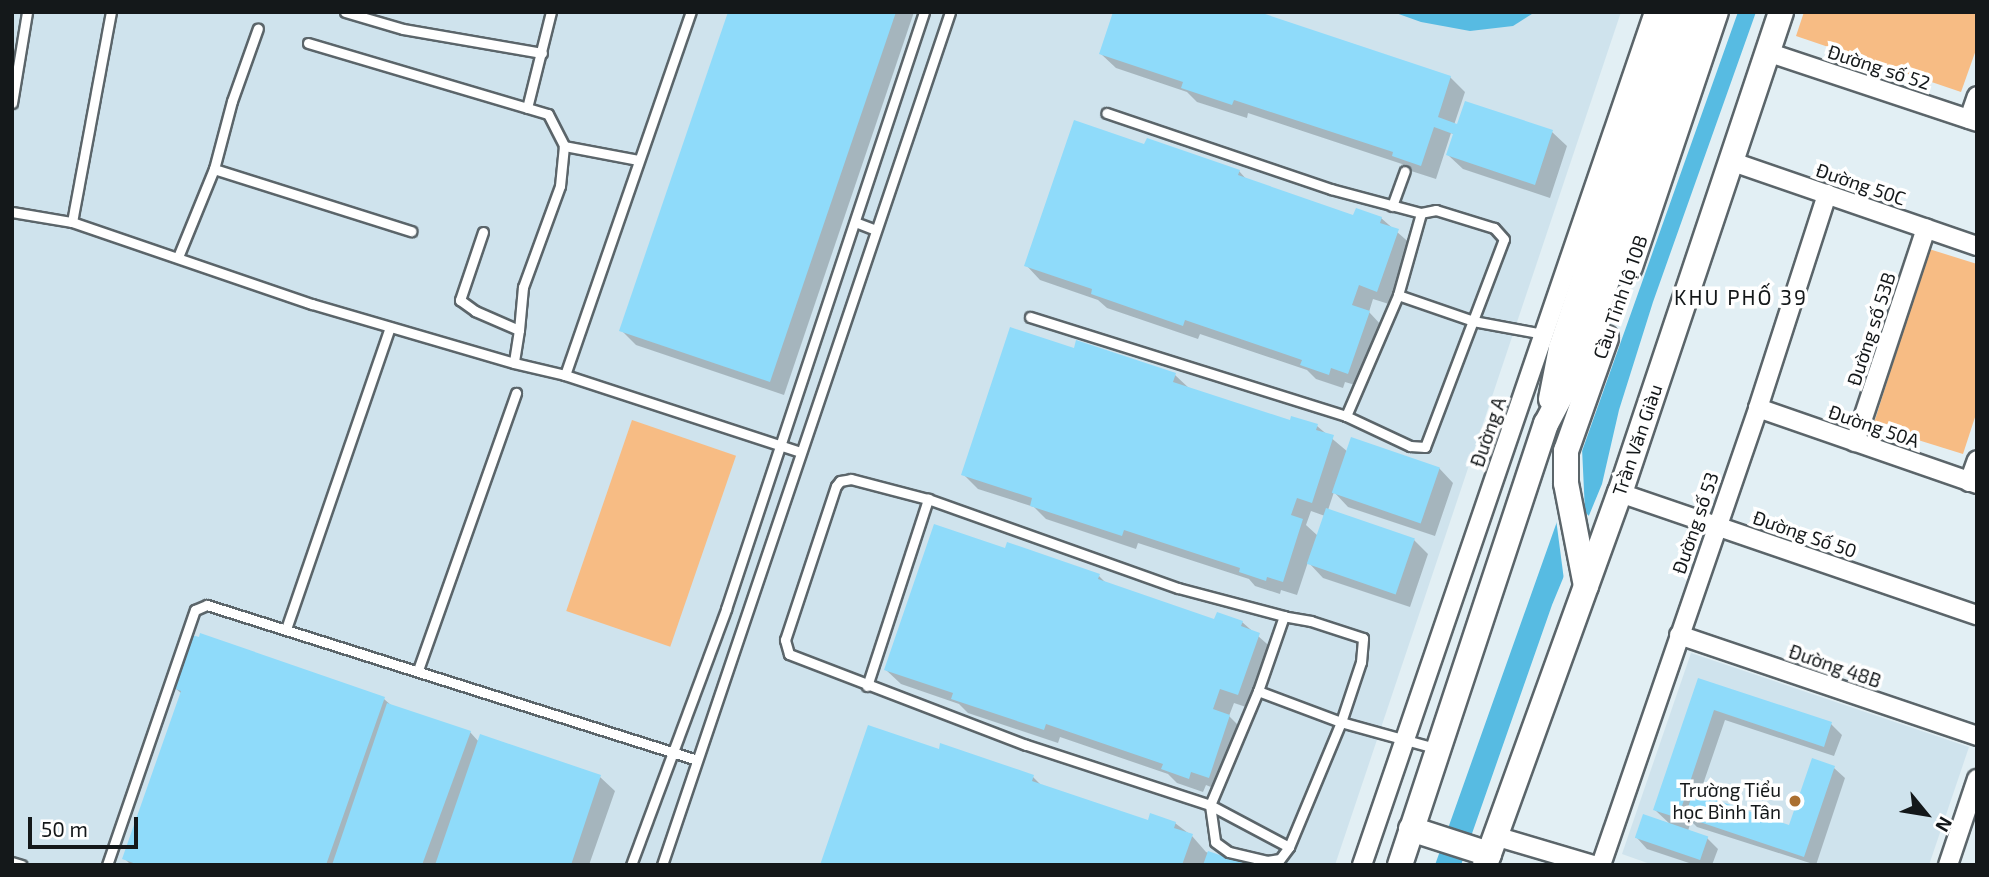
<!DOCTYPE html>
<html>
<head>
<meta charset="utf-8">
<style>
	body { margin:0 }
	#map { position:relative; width:1989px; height:877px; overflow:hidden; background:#e2eff4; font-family:"Exo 2",sans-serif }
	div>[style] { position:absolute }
	.built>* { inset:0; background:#cfe3ed }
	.green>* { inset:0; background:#f7bc84; transform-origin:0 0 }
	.water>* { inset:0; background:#57bbe2 }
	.pier>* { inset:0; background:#e2eff4 }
	.shadow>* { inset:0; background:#0003 }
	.building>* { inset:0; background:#8fdbfa; transform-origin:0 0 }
	.roads { filter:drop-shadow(2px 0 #5b656a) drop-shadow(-2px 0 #5b656a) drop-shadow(0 2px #5b656a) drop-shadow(0 -2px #5b656a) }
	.service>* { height:9px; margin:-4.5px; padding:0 4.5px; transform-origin:4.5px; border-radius:4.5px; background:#fff }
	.minor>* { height:18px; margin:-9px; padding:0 9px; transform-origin:9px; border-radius:9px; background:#fff }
	.secondary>* { height:24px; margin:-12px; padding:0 12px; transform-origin:12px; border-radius:12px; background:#fff }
	.dots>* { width:19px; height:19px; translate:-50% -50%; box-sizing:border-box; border:4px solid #fff; border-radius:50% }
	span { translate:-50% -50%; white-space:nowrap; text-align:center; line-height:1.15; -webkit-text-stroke:7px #fff; paint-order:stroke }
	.street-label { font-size:19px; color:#14181a }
	.poi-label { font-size:19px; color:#14181a }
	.right { translate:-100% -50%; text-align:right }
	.neighbourhood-label { font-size:21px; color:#14181a; letter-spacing:2px }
	.frame { position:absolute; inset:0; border:14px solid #14181a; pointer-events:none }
	.north { position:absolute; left:1891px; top:779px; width:70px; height:70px; -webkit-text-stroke:5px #fff; paint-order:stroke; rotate:120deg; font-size:19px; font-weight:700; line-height:28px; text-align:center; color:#14181a }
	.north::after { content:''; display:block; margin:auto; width:24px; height:32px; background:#14181a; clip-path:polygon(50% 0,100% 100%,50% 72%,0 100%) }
	.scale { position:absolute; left:28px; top:817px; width:110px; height:32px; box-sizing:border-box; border:4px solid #14181a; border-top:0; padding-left:9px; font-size:21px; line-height:24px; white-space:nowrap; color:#14181a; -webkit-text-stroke:5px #fff; paint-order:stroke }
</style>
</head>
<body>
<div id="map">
	<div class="built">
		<i style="clip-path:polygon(12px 12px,1621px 12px,1335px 865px,12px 865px)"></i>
		<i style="clip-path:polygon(1691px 653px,1969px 747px,1929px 865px,1653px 865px,1622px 854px)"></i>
	</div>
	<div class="green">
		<i style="clip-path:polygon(1804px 12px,1977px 12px,1977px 47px,1961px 92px,1796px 36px)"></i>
		<i style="clip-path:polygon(1929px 249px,1977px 264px,1977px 411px,1963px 454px,1873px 426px)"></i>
		<i style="left:632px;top:420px;width:110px;height:202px;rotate:19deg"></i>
	</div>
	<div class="water">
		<i style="clip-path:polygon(1393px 12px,1535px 12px,1513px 26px,1470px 31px,1421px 22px)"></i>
		<i style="clip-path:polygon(1738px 12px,1756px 12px,1653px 302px,1619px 410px,1602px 484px,1552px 605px,1461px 865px,1435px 865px)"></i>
	</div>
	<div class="pier">
		<i style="clip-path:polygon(1582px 448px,1585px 512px,1592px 519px,1564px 580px,1556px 519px)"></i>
	</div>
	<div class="shadow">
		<i style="clip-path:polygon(730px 12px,914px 12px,784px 395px,636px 345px,621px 330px)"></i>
		<i style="clip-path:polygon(1101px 54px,1450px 77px,1465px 92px,1454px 125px,1458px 126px,1466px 103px,1552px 132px,1567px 146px,1550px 198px,1463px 169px,1448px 155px,1455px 135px,1451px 133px,1436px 179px,1408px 170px,1402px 164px,1248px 113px,1247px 118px,1197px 102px,1187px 92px,1116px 68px)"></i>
		<i style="clip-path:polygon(1145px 146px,1239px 171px,1248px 181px,1354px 217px,1381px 218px,1412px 245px,1392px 305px,1373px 299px,1369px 312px,1383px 327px,1362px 387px,1345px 382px,1343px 388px,1316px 379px,1307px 370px,1200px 334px,1198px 339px,1107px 308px,1098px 300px,1040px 280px,1026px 265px)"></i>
		<i style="clip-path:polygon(evenodd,1075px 350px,1175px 375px,1191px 390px,1291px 423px,1317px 426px,1348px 452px,1439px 468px,1453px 483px,1435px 536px,1348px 507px,1334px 492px,1328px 510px,1414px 540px,1428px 554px,1410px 607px,1323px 578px,1308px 562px,1297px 595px,1281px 590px,1280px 594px,1255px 586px,1249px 579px,1138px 543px,1136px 549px,1046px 519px,1034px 507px,978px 489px,963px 474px,1075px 350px,1311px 511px,1325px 516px,1318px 536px,1306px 525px,1311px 511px)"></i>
		<i style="clip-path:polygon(1008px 544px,1099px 576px,1108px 585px,1215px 621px,1242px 622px,1273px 649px,1252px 709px,1234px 703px,1229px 716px,1244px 731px,1223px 792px,1206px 785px,1203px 792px,1177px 783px,1168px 774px,1060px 737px,1058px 743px,968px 713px,959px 704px,901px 684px,886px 670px,1006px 550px)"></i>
		<i style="clip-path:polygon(1699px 680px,1831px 724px,1842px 735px,1834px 756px,1725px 720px,1699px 796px,1790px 827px,1813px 761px,1834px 768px,1845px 778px,1816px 865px,1697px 827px,1691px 821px,1688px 831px,1707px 838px,1718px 849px,1712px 865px,1695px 865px,1647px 849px,1637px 838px,1671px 825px,1655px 810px)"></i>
		<i style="clip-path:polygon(175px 688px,384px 699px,392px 706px,470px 732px,479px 742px,600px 777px,615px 791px,589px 865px,131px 865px,124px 858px,182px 694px)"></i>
		<i style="clip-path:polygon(940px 752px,1033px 777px,1042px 786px,1149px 822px,1175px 823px,1192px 836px,1206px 852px,1242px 865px,822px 865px)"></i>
	</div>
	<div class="building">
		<i style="clip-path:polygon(728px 12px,896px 12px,770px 382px,619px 331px)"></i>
		<i style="clip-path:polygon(1113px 12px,1259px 12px,1451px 76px,1438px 117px,1457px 124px,1465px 101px,1553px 130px,1535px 185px,1446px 155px,1453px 134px,1434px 127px,1421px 166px,1392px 156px,1393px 152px,1234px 100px,1232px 105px,1181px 88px,1183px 82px,1099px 54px)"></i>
		<i style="clip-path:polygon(1074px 120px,1144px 144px,1147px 138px,1240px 170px,1238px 175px,1353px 215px,1356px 208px,1382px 217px,1380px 223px,1399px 229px,1377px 292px,1359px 285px,1352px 305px,1370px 311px,1348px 374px,1331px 368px,1329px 375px,1300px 365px,1302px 360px,1185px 320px,1183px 326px,1091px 294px,1092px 289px,1024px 266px)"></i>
		<i style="clip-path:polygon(1010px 327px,1074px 348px,1076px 340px,1176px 373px,1173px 382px,1290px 420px,1291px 416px,1318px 424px,1316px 430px,1334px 435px,1312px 503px,1297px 498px,1291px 515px,1303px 519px,1283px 582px,1267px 577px,1266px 581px,1239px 572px,1240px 568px,1124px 530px,1122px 536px,1030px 506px,1032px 498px,961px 475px)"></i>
		<i style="left:1351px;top:437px;width:94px;height:59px;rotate:19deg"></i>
		<i style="left:1326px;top:508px;width:94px;height:59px;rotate:19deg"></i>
		<i style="clip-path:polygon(934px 524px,1005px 548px,1007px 542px,1100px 574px,1098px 579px,1214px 619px,1217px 612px,1243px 621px,1241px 626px,1260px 633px,1238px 695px,1220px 689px,1213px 709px,1230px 715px,1209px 778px,1191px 772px,1189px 779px,1161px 769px,1163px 764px,1046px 724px,1044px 730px,951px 699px,953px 693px,884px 670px)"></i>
		<i style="clip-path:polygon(200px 633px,385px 697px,326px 865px,139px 865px,122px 859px,181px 691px,173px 688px,192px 635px,199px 637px)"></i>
		<i style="clip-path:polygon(1698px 678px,1832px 722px,1824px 747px,1714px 710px,1678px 818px,1653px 810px)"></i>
		<i style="clip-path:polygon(387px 703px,471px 731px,422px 865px,332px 865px)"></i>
		<i style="clip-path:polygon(868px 725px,939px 749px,940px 743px,1034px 775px,1032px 781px,1148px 820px,1150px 813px,1176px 822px,1174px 828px,1193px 834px,1182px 865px,820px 865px)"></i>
		<i style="clip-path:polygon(480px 734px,601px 775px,571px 865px,435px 865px)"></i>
		<i style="clip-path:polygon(1812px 758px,1835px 766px,1804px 857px,1685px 817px,1693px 792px,1789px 825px)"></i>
		<i style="left:1643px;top:814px;width:69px;height:25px;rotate:19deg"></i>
		<i style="clip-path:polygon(1208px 851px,1246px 864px,1246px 865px,1203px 865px)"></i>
	</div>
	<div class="roads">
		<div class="service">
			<i style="left:345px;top:12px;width:60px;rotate:16.3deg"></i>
			<i style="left:403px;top:29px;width:141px;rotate:9.8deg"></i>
			<i style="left:308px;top:43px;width:250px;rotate:16.5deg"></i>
			<i style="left:548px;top:114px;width:36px;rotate:63deg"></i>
			<i style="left:564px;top:146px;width:40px;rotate:95.7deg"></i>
			<i style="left:560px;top:186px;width:108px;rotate:110.1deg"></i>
			<i style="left:523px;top:287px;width:43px;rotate:95.3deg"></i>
			<i style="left:12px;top:103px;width:92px;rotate:-80.6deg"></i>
			<i style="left:527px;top:108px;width:99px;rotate:-76deg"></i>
			<i style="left:564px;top:146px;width:75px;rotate:10.7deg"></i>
			<i style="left:214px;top:169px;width:207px;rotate:17.5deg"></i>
			<i style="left:1392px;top:206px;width:37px;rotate:-70deg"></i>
			<i style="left:12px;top:212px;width:61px;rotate:9.5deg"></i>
			<i style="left:72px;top:222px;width:254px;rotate:18.9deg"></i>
			<i style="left:312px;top:304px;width:210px;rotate:16.3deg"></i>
			<i style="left:514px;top:363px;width:52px;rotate:13.2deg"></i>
			<i style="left:565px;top:375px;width:248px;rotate:18.1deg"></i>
			<i style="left:72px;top:222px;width:214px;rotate:-79.5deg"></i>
			<i style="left:855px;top:222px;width:22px;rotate:21deg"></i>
			<i style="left:483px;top:232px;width:72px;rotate:108.7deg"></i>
			<i style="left:460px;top:300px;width:19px;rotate:36deg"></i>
			<i style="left:475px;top:311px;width:48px;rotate:23.4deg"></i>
			<i style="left:519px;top:330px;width:33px;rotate:99deg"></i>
			<i style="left:178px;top:257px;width:95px;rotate:-67.8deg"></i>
			<i style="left:214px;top:169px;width:70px;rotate:-75.2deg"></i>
			<i style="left:232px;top:101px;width:77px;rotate:-70.4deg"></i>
			<i style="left:1398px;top:295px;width:79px;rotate:19.1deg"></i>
			<i style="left:1473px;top:321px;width:71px;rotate:10.5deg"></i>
			<i style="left:1030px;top:317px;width:331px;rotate:17.4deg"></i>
			<i style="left:1346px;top:416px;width:71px;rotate:25.1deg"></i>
			<i style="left:1410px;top:446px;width:15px;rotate:4deg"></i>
			<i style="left:1425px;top:447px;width:222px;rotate:-69.2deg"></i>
			<i style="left:1504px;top:239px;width:15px;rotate:-132deg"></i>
			<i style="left:1494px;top:228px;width:61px;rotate:-162.8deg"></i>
			<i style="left:1436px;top:210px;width:15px;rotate:169deg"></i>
			<i style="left:1421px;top:213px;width:93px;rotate:-165.1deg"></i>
			<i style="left:1331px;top:189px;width:237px;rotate:-161.3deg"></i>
			<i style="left:565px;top:375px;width:384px;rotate:-70.9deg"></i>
			<i style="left:1346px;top:416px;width:132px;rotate:-66.7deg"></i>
			<i style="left:1398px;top:295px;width:85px;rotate:-74.3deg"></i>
			<i style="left:286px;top:629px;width:319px;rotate:-71deg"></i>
			<i style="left:418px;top:670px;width:294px;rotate:-70.5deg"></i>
			<i style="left:867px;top:686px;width:197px;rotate:-71.9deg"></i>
			<i style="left:1258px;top:691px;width:124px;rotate:112.8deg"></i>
			<i style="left:1210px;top:805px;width:37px;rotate:82deg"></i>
			<i style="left:1215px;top:842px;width:17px;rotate:36deg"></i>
			<i style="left:1229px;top:852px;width:39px;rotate:13deg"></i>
			<i style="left:1267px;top:861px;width:13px;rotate:-9deg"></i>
			<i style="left:1280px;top:859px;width:15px;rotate:-53deg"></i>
			<i style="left:1289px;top:847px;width:135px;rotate:-67.4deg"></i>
			<i style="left:1341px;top:722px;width:63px;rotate:-71.6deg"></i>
			<i style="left:1361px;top:662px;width:24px;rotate:-85deg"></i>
			<i style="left:1363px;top:638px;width:55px;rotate:-161.9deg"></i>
			<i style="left:1311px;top:621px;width:27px;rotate:-170deg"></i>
			<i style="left:1289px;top:847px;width:89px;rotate:-152deg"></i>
			<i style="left:1210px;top:805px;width:194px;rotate:-161.9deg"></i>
			<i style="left:1026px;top:745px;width:254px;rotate:-159deg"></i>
			<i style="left:789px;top:654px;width:15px;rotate:-106deg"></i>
			<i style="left:785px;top:640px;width:162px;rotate:-71.7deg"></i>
			<i style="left:836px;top:486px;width:6px;rotate:-51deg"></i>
			<i style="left:840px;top:481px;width:11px;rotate:-10deg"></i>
			<i style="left:851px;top:479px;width:80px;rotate:14.6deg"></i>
			<i style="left:928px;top:499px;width:265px;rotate:19.6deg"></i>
			<i style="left:1178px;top:588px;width:110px;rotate:14.8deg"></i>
			<i style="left:1284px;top:616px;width:79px;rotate:109.1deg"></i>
			<i style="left:1258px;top:691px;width:89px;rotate:20.5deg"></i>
			<i style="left:1341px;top:722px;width:98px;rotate:15.5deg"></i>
			<i style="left:12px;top:862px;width:10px;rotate:17deg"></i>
			<i style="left:107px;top:865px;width:270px;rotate:-71deg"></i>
			<i style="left:195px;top:610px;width:13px;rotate:-23deg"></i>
			<i style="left:207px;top:605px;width:514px;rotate:17.55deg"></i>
			<i style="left:631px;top:865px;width:273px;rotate:-69.6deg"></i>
			<i style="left:726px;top:609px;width:629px;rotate:-71.65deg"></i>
			<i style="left:662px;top:865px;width:900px;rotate:-71.34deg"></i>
		</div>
		<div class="minor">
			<i style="left:1767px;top:52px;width:221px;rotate:18.4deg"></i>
			<i style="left:1969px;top:119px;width:24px;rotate:-71deg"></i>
			<i style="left:1730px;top:161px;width:261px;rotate:19deg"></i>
			<i style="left:1758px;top:408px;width:232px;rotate:19.1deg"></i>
			<i style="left:1855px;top:442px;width:225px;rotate:-71.6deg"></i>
			<i style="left:1969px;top:482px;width:23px;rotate:-70deg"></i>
			<i style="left:1620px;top:493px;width:377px;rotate:18.9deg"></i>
			<i style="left:1679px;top:635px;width:315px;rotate:18.7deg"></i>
			<i style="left:1495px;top:836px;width:102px;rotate:16.5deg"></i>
			<i style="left:1362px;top:865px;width:902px;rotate:-71.1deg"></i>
			<i style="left:1601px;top:865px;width:483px;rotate:-71deg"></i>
			<i style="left:1758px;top:408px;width:225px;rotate:-72.1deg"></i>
			<i style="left:1948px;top:865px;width:91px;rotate:-71.4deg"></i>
		</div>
		<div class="secondary">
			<i style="left:1630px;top:267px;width:269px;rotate:-71.4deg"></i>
			<i style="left:1551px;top:399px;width:52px;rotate:-78.9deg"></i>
			<i style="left:1561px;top:348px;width:354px;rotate:-71.6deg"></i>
			<i style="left:1586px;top:586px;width:105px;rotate:-101deg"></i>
			<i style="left:1566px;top:483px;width:32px;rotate:-90deg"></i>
			<i style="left:1566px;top:451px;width:120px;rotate:-70.5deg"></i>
			<i style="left:1411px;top:829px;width:82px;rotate:17.8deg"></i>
			<i style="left:1400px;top:865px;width:465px;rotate:-71.7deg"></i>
			<i style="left:1546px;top:424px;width:77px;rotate:-62.1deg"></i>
			<i style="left:1582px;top:356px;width:362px;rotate:-71.7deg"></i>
			<i style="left:1485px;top:865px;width:396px;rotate:-70.1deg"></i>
			<i style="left:1620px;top:493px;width:507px;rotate:-71.49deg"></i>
		</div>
	</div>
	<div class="dots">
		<i style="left:1795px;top:801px;background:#ab7031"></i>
	</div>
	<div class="street-label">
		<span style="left:1879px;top:67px;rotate:18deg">Đường số 52</span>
		<span style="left:1861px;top:184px;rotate:19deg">Đường 50C</span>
		<span style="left:1620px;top:297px;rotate:-71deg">Cầu Tỉnh lộ 10B</span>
		<span style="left:1871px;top:329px;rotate:-72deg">Đường số 53B</span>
		<span style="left:1874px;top:426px;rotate:19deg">Đường 50A</span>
		<span style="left:1488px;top:432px;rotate:-71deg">Đường A</span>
		<span style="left:1637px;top:440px;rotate:-71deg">Trần Văn Giàu</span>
		<span style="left:1695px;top:523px;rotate:-71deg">Đường số 53</span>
		<span style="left:1805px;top:534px;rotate:19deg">Đường Số 50</span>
		<span style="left:1835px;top:666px;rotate:19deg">Đường 48B</span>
	</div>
	<div class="poi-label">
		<span class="right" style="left:1781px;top:801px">Trường Tiểu<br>học Bình Tân</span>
	</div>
	<div class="neighbourhood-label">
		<span style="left:1741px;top:297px">KHU PHỐ 39</span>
	</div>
	<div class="frame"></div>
	<div class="north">N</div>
	<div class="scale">50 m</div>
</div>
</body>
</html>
